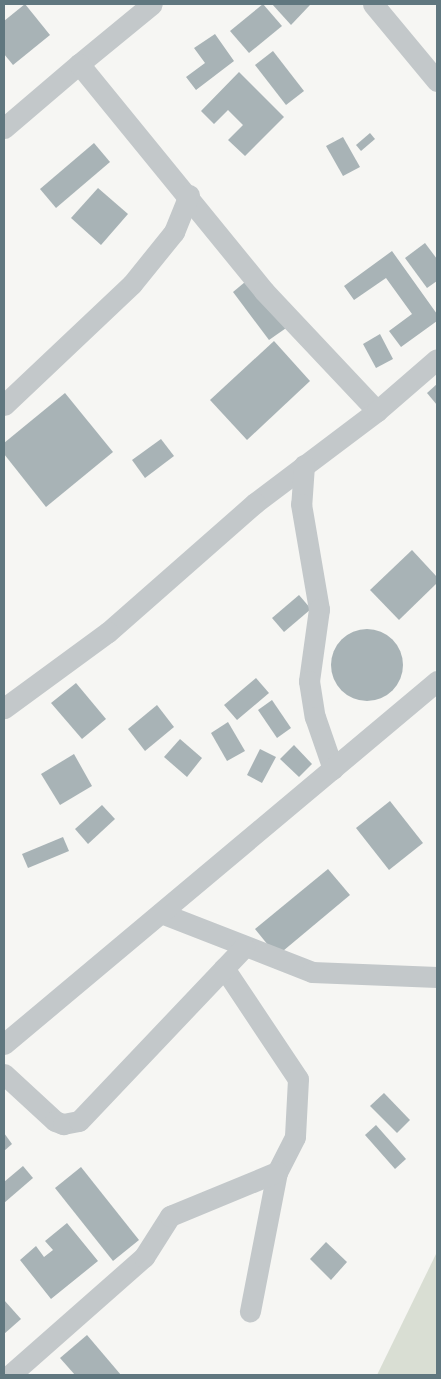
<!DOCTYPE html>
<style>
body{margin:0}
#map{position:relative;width:441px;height:1379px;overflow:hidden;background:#f6f6f3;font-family:Karla,sans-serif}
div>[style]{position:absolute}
.green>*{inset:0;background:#d9ded3}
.building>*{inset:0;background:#a8b3b6}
.round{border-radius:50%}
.minor>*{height:21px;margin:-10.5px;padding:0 10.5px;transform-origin:10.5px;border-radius:10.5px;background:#c3c8ca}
span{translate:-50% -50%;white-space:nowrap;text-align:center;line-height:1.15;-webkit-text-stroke:5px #fff;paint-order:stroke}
.frame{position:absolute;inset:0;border:5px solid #60777f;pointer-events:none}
</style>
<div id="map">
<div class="green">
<i style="clip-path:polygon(437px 1252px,437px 1375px,377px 1375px)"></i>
</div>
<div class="building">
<i style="clip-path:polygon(25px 4px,50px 35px,13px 65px,4px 54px,4px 21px)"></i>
<i style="clip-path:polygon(263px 4px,282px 26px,249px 53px,230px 31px)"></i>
<i style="clip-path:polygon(272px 4px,309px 4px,310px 5px,291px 25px)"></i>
<i style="clip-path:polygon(215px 34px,234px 61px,196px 90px,186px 77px,205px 63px,194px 48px)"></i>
<i style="clip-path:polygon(273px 51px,304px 91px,286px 105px,255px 65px)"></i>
<i style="clip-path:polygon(239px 72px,284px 117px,245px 156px,228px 140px,243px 125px,228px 110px,214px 124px,201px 111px)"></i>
<i style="clip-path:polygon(370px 133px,375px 139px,361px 151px,356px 145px)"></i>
<i style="clip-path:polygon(343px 137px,360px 167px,343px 176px,326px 146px)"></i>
<i style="clip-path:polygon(94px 143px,110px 162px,56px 208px,40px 189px)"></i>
<i style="clip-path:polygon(98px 188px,128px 214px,101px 245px,71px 218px)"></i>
<i style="clip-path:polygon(425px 243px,437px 259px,437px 281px,427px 288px,405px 258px)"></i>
<i style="clip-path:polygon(392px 251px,437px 314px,437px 321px,401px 347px,389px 331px,412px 314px,386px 278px,354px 300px,344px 286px)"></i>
<i style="clip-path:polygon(251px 277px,289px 326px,269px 340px,233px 292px)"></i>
<i style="clip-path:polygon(380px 334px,393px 359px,376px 368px,363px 344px)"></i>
<i style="clip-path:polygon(274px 341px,310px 381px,247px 440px,210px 400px)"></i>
<i style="clip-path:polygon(437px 384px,437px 405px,427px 393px)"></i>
<i style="clip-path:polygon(65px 393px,113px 452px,46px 507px,4px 454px,4px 443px)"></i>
<i style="clip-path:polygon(161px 439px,174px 456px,145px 478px,132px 460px)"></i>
<i style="clip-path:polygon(412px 550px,437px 577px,437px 583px,399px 620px,370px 590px)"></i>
<i style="clip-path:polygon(299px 595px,311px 609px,284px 632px,272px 618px)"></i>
<i class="round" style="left:331px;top:629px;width:72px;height:72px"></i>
<i style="clip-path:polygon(256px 678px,269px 693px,237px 720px,224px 705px)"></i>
<i style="clip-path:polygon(76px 683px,106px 719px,82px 739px,51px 703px)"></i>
<i style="clip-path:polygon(272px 700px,291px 728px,277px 738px,258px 710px)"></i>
<i style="clip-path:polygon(157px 705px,174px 727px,145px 751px,128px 729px)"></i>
<i style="clip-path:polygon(228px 722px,245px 751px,227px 761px,211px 733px)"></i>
<i style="clip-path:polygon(180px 739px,202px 758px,187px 777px,164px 757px)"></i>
<i style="clip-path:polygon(294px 745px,312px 764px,299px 777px,280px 759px)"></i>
<i style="clip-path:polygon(260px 749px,276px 757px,262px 783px,247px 775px)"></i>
<i style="clip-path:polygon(74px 754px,92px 786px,60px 805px,41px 774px)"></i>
<i style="clip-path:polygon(390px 801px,423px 843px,389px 870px,356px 828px)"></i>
<i style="clip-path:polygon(102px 805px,115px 819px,88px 844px,75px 829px)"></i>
<i style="clip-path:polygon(63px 837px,69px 851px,28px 868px,22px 854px)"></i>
<i style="clip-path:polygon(328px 869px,350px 895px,277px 956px,255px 929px)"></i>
<i style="clip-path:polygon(384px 1093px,410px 1120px,397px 1133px,370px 1106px)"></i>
<i style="clip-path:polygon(376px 1125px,406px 1159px,395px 1169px,365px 1135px)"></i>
<i style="clip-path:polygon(4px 1133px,12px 1144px,4px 1151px)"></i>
<i style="clip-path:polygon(23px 1166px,33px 1178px,4px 1203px,4px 1182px)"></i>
<i style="clip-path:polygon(81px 1167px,139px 1240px,113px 1261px,55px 1188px)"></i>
<i style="clip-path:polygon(67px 1223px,98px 1261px,51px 1299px,20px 1260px,36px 1246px,44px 1257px,53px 1250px,45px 1241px)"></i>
<i style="clip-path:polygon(326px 1242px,347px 1262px,331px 1280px,310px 1259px)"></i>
<i style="clip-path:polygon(4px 1300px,21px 1319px,4px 1334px)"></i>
<i style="clip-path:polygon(87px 1335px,121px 1375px,75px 1375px,60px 1358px)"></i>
</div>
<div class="minor">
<i style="left:373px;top:4px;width:100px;rotate:50.3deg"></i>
<i style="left:79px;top:64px;width:94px;rotate:-39.4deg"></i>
<i style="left:4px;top:128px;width:99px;rotate:-40.5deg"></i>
<i style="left:79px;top:64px;width:293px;rotate:50.8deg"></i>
<i style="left:264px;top:291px;width:165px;rotate:46.7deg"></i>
<i style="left:377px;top:411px;width:153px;rotate:143deg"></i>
<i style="left:255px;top:503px;width:196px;rotate:138.7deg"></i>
<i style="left:108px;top:632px;width:129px;rotate:143.8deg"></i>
<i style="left:4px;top:405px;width:176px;rotate:-43.4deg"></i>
<i style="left:132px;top:284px;width:67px;rotate:-51.1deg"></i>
<i style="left:174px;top:232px;width:40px;rotate:-68deg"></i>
<i style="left:377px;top:411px;width:79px;rotate:-40.9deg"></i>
<i style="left:304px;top:465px;width:39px;rotate:94deg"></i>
<i style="left:301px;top:504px;width:107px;rotate:80.3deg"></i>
<i style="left:319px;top:609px;width:73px;rotate:97.9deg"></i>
<i style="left:309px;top:681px;width:36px;rotate:81deg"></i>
<i style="left:315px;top:717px;width:55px;rotate:70.9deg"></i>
<i style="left:161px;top:913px;width:162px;rotate:21.3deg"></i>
<i style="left:312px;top:972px;width:125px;rotate:2.3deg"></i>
<i style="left:224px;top:968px;width:133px;rotate:56.3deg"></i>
<i style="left:298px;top:1079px;width:58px;rotate:93deg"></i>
<i style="left:295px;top:1137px;width:39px;rotate:117deg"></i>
<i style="left:277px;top:1172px;width:142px;rotate:101deg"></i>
<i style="left:4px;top:1044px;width:565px;rotate:-39.97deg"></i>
<i style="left:4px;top:1074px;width:69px;rotate:42.7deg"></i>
<i style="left:55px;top:1121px;width:9px;rotate:21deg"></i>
<i style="left:63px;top:1124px;width:16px;rotate:-11deg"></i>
<i style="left:79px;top:1121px;width:240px;rotate:-46.5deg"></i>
<i style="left:10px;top:1375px;width:179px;rotate:-41.4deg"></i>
<i style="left:144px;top:1257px;width:49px;rotate:-57.6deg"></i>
<i style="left:170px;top:1216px;width:116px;rotate:-22.4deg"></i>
</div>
<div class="frame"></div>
</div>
